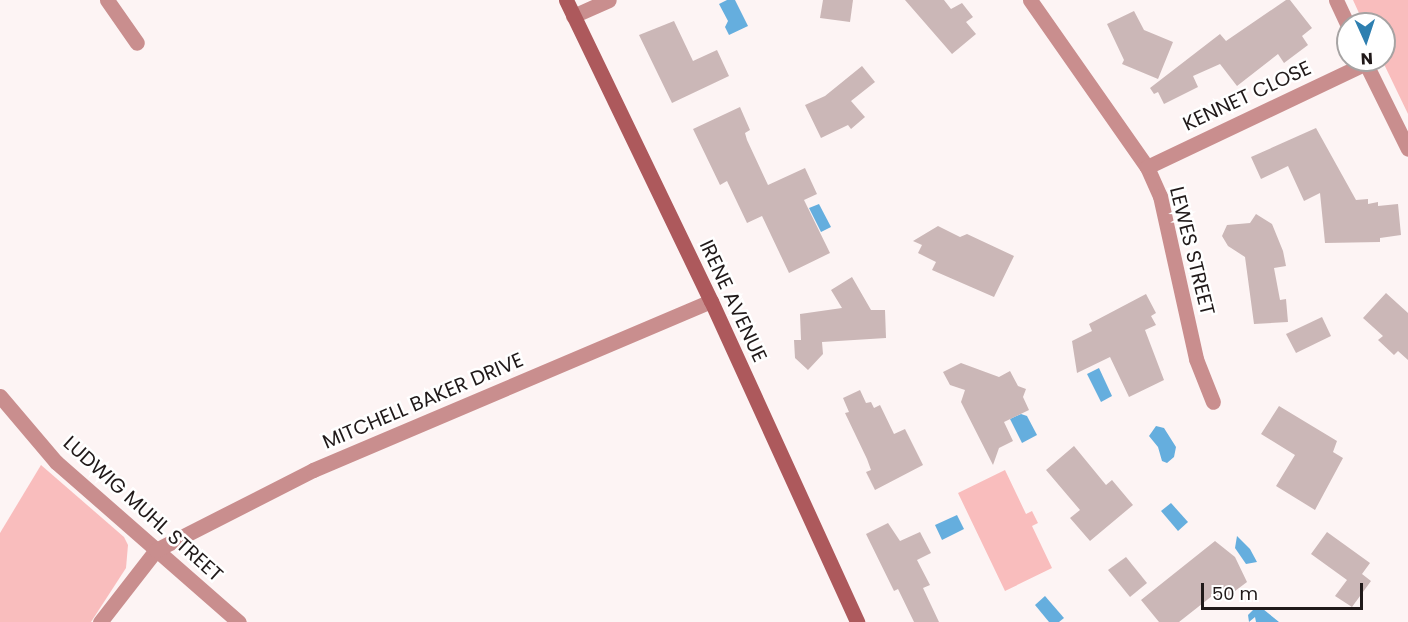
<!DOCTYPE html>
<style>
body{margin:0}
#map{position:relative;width:1408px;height:622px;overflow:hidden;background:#fdf4f4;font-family:Poppins,sans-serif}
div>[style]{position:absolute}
.green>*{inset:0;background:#f9bdbd}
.water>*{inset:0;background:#65aede}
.building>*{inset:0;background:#cbb7b7}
.street>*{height:15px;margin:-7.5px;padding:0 7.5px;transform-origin:7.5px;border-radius:7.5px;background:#c98e8e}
.secondary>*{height:15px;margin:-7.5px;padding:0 7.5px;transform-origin:7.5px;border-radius:7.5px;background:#ad595c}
span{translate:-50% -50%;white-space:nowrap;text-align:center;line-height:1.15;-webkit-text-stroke:5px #fff;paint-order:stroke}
.street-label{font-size:20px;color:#201919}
.north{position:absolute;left:1336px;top:12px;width:60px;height:60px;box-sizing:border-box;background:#fff;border:2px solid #a6a3a3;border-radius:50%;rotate:177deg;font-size:16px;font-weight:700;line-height:24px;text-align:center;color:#201919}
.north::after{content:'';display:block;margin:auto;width:21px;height:27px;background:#2e7fb0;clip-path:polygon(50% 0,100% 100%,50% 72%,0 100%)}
.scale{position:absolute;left:1201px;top:583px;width:162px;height:27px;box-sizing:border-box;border:3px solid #201919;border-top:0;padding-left:8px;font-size:18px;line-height:21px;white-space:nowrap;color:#201919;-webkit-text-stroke:4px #fff;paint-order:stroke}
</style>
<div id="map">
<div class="green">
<i style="clip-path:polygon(1353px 0,1408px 0,1408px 114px,1382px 60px,1384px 24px,1364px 24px)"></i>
<i style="clip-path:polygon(41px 465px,124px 537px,128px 545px,126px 568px,91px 622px,0 622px,0 533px)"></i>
<i style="clip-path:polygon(1005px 470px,1026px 514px,1032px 511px,1038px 523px,1032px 526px,1052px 568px,1005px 591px,958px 493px)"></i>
</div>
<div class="water">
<i style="clip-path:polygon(727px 0,735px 0,748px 26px,729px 35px,725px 27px,728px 21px,719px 4px)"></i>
<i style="clip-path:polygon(819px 204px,831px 227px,821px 232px,809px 208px)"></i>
<i style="clip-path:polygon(1099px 368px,1112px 396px,1101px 402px,1087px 374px)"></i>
<i style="clip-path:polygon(1021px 414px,1027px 416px,1037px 435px,1022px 443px,1010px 419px)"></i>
<i style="clip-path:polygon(1156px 426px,1164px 428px,1176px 447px,1174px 457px,1167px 463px,1162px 461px,1158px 447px,1149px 436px)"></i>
<i style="clip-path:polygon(1171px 503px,1188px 522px,1178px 531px,1161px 511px)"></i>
<i style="clip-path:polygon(957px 515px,964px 529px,942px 540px,935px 525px)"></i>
<i style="clip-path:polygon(1237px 536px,1250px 549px,1257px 562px,1246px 564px,1235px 548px)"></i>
<i style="clip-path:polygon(1045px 596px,1064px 618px,1059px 622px,1049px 622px,1035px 605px)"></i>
<i style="clip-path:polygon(1256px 607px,1263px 609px,1279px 622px,1256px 622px,1255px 617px,1249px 622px,1248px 615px)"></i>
</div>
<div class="building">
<i style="clip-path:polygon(823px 0,853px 0,850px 22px,820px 18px)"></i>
<i style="clip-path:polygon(905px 0,944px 0,951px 9px,962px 3px,973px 17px,966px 22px,976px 34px,952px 54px)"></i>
<i style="clip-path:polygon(1286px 0,1290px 0,1312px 28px,1302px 36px,1308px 45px,1284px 63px,1278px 54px,1237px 86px,1220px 64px,1193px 76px,1198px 87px,1164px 104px,1158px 92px,1154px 94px,1150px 88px,1220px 34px,1226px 41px)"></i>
<i style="clip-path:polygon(1134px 11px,1144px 30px,1173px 42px,1158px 79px,1122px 64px,1124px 60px,1107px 24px)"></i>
<i style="clip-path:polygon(674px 21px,693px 61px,717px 50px,729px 76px,672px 103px,639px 35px)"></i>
<i style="clip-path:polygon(862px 66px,875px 82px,851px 101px,865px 117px,851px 129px,848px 125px,821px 138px,805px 105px,825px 96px)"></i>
<i style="clip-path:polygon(740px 107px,750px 130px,745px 133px,747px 140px,768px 185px,805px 168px,817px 194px,804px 200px,830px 253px,789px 273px,762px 216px,747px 223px,727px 181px,720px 185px,693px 129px)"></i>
<i style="clip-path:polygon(1316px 128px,1356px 200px,1368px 199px,1368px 204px,1378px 202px,1378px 206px,1398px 204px,1401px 235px,1380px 238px,1380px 242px,1325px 243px,1320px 193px,1304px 201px,1288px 166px,1261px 179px,1251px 157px)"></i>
<i style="clip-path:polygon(1256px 214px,1272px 224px,1283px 251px,1286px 266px,1274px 268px,1280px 300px,1286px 299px,1288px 322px,1254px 324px,1245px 257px,1228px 246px,1222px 236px,1227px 225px,1250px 223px)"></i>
<i style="clip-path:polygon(938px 226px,960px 237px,967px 234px,1014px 256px,994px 297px,932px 270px,936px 262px,918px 253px,922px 245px,913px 241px)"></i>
<i style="clip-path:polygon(852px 277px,871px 310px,885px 310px,886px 338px,822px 342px,823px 354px,808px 370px,795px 358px,794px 340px,801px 340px,800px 314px,842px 308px,831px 290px)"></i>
<i style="clip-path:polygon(1386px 293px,1408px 313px,1408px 360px,1398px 351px,1394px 355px,1378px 340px,1383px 336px,1363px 318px)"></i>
<i style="clip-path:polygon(1146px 294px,1156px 313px,1151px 316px,1156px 325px,1145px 330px,1164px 380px,1129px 397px,1110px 357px,1077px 373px,1072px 341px,1092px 331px,1089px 324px)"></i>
<i style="clip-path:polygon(1322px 317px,1331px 336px,1296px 353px,1286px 334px)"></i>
<i style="clip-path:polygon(961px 363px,999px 377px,1010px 371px,1018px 386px,1026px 389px,1023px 397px,1029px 410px,1004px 422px,1013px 441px,999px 448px,993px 465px,961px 402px,965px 390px,950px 385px,943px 372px)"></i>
<i style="clip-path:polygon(860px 390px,866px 403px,871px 402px,874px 408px,880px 405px,894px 434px,905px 429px,923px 465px,875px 490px,866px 472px,871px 470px,867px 459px,845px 413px,849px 412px,843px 398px)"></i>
<i style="clip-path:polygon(1279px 406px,1337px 441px,1333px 452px,1343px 458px,1315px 510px,1276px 486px,1295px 455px,1261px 434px)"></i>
<i style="clip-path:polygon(1074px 446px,1106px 485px,1112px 480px,1133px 505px,1090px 541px,1070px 518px,1080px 510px,1046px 470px)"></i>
<i style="clip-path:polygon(888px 523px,900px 541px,920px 532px,931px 553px,917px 560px,930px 585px,923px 588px,939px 622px,914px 622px,898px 589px,894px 591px,866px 534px)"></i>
<i style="clip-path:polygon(1327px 532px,1370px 563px,1362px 574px,1371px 581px,1352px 607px,1335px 596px,1347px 580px,1311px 554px)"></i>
<i style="clip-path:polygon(1215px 541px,1235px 557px,1247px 582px,1227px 597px,1212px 596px,1179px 622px,1159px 622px,1141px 600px)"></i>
<i style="clip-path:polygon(1126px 557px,1147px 583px,1130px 597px,1108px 570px)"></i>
</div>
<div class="street">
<i style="left:107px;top:0;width:52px;rotate:55.1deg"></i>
<i style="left:1030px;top:0;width:204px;rotate:55deg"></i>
<i style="left:1147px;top:167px;width:32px;rotate:66deg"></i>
<i style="left:1160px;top:196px;width:167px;rotate:77.5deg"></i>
<i style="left:1196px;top:359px;width:46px;rotate:68.4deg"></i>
<i style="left:1336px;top:0;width:29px;rotate:65deg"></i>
<i style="left:573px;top:16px;width:39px;rotate:-24deg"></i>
<i style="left:1364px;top:60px;width:99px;rotate:63.7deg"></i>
<i style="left:1147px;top:167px;width:242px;rotate:-25.4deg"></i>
<i style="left:0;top:396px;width:87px;rotate:49.7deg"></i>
<i style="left:56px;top:462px;width:243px;rotate:41.2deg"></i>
<i style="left:100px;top:622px;width:91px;rotate:-52.1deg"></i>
<i style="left:156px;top:550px;width:176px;rotate:-27deg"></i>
<i style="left:313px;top:470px;width:432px;rotate:-23deg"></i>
</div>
<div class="secondary">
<i style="left:566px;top:0;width:334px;rotate:64.3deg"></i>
<i style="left:711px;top:301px;width:353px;rotate:65.5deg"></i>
</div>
<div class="street-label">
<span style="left:1247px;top:96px;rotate:-25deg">KENNET CLOSE</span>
<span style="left:1192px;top:251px;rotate:76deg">LEWES STREET</span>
<span style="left:733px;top:301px;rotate:65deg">IRENE AVENUE</span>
<span style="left:423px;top:401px;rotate:-23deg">MITCHELL BAKER DRIVE</span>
<span style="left:143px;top:509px;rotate:42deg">LUDWIG MUHL STREET</span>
</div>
<div class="north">N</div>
<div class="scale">50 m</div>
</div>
